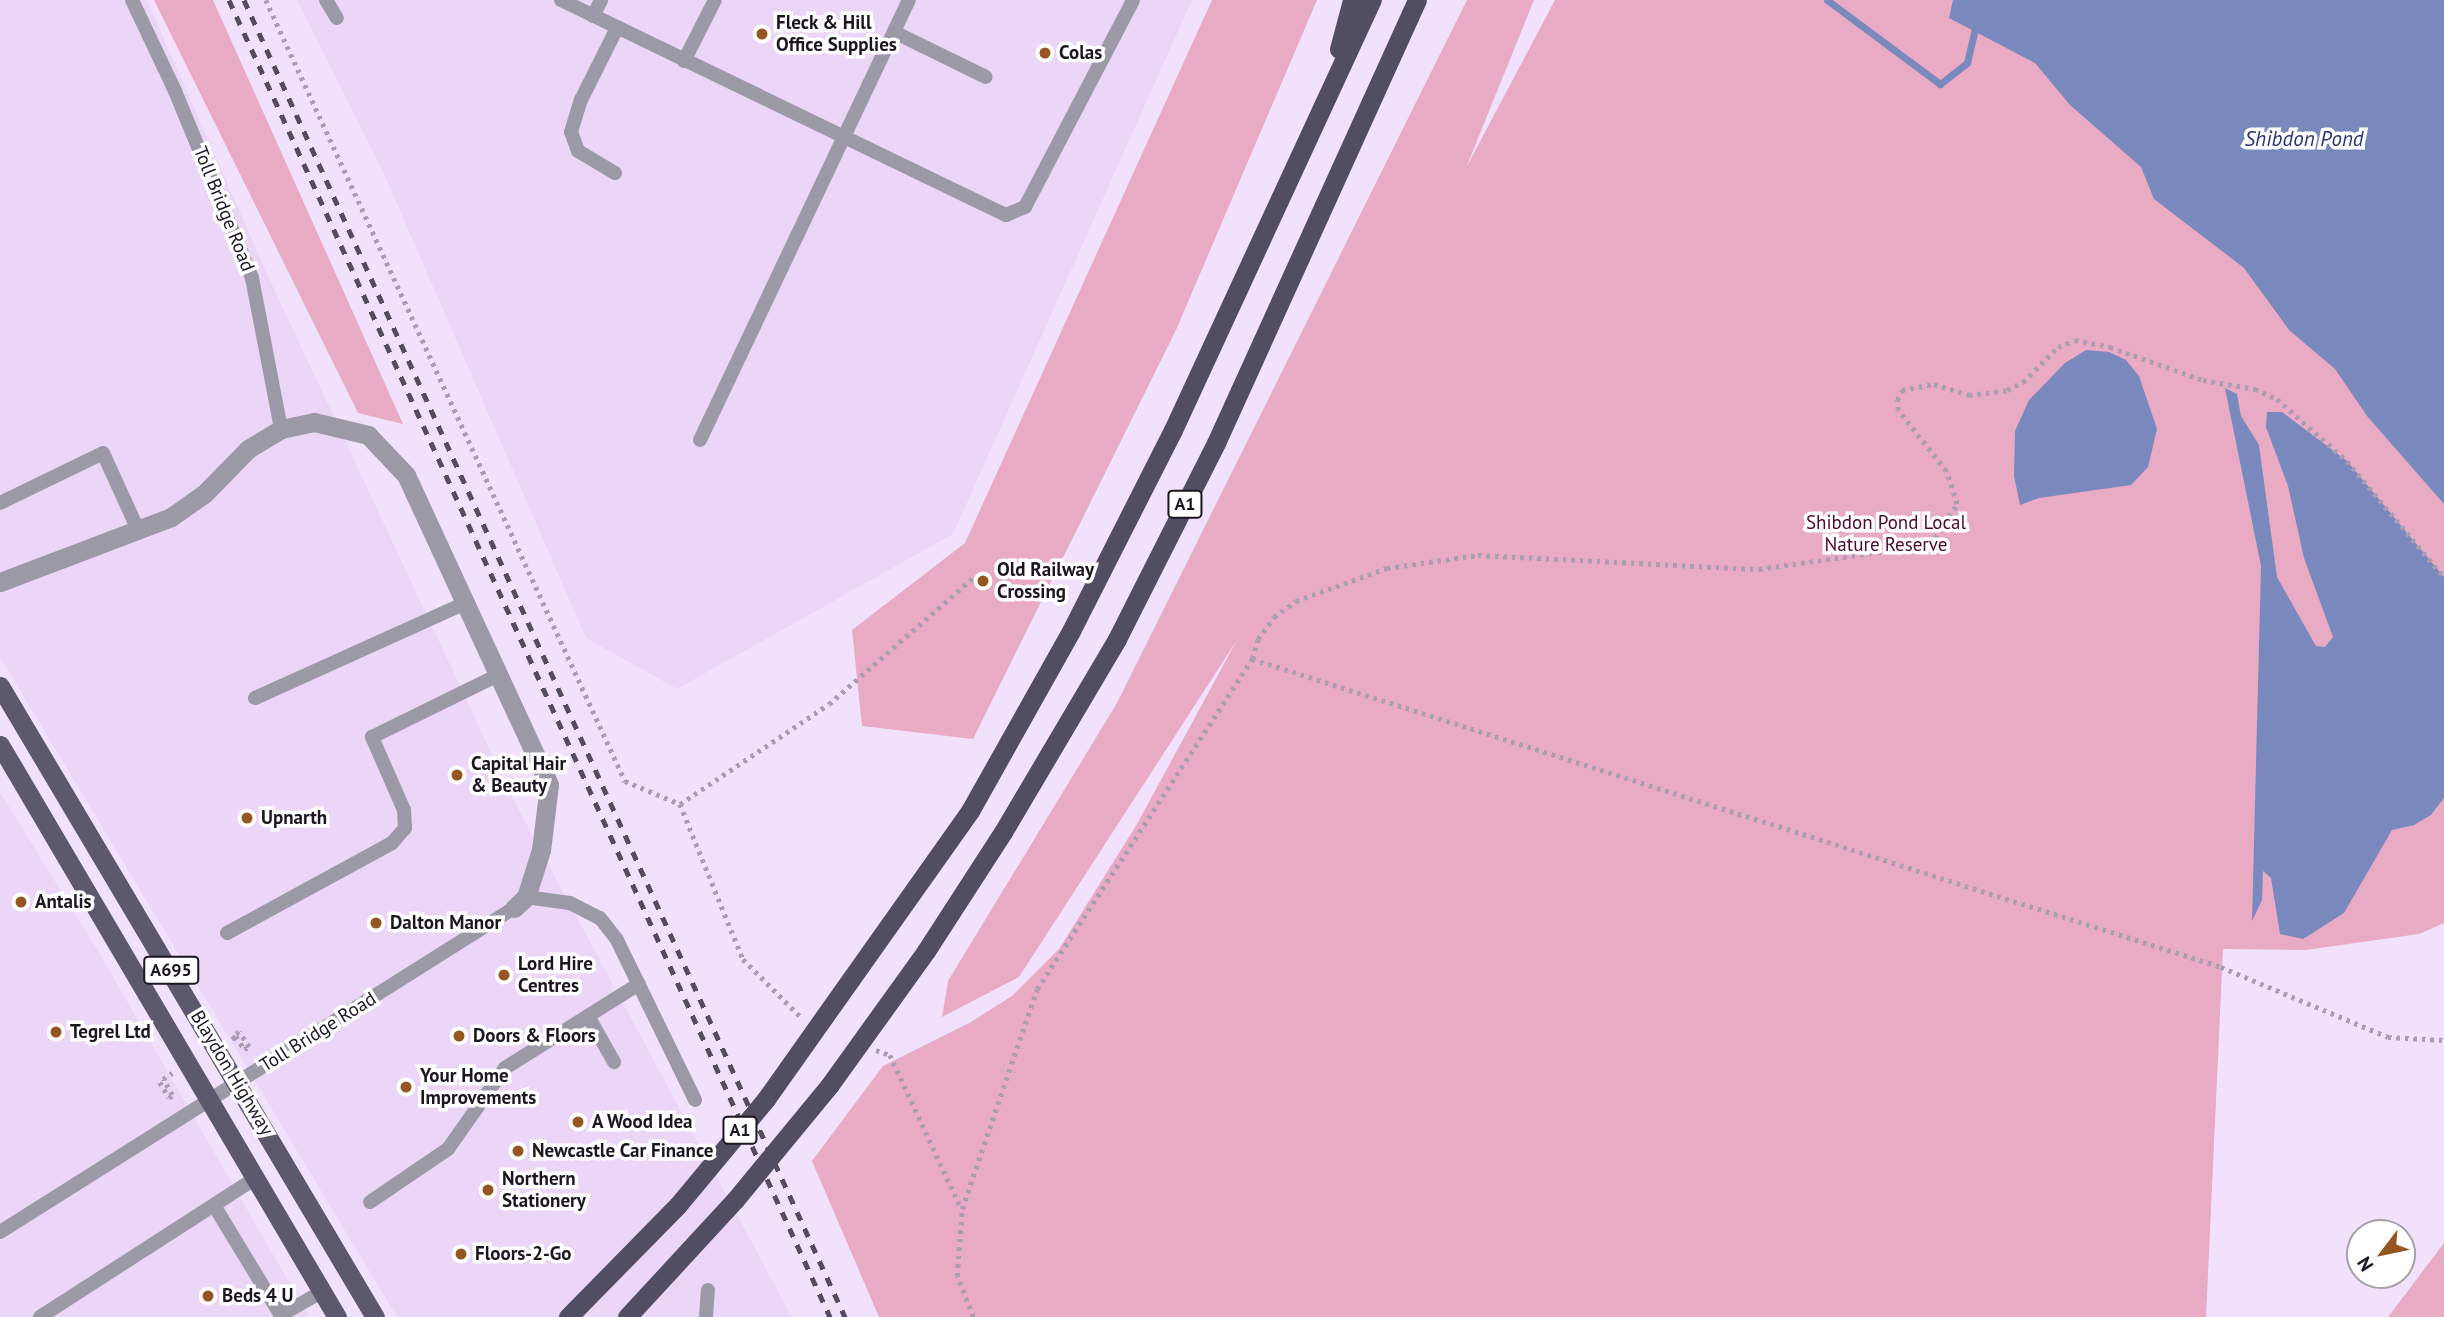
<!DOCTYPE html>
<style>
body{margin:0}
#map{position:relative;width:2444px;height:1317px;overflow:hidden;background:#f2e1fc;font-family:"PT Sans",sans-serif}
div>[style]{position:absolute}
.built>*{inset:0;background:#ebd6f8}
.green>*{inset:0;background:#e8abc3}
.water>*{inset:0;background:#7a89bd}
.stream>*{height:7px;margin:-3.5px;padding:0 3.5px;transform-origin:3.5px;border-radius:3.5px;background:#7a89bd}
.path>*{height:4.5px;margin-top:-2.25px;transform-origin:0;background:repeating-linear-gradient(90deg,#aa9db2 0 3.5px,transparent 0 8.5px)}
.service>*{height:14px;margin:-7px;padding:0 7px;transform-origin:7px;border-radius:7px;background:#9b99a6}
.minor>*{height:19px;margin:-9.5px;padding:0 9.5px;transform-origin:9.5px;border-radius:9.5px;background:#9b99a6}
.primary>*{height:19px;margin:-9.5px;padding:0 9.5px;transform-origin:9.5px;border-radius:9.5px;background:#5c596e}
.trunk>*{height:19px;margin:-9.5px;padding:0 9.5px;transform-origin:9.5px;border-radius:9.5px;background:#514e64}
.rail>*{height:5px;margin-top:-2.5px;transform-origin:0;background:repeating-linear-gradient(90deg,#554c5b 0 9px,transparent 0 18px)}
.dots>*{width:19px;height:19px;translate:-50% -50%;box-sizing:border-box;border:4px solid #fff;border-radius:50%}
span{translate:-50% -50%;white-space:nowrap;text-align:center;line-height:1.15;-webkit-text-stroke:7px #fff;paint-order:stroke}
.shield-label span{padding:2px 5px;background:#fff;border:2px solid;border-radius:5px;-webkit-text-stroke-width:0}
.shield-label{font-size:18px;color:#1c1620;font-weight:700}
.poi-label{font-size:19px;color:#1c1620;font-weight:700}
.left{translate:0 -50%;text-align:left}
.street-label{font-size:19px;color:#1c1620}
.park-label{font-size:19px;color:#4f062e}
.water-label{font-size:21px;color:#2a3776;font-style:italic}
.north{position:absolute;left:2346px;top:1219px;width:70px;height:70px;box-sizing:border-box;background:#fff;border:2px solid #a4a2a6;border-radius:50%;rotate:238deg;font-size:19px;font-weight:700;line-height:28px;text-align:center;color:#1c1620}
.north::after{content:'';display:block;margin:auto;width:24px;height:32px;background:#965621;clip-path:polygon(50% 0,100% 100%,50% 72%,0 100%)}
</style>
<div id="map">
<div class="built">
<i style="clip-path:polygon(0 0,147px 0,268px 276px,512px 797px,792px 1317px,397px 1317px,0 657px)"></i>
<i style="clip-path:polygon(297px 0,1192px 0,953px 534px,677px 689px,586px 638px,384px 174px)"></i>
<i style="clip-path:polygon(0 792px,101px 956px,309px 1317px,0 1317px)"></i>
</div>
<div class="green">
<i style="clip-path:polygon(154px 0,213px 0,403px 424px,358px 413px)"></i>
<i style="clip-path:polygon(1212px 0,1317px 0,1176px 330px,973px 739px,862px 726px,852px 630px,965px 543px)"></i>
<i style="clip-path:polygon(1467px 0,1534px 0,1466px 168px,1555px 0,2444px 0,2444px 923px,2419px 934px,2306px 950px,2223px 949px,2206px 1317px,879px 1317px,812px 1161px,883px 1066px,971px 1022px,1012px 996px,1059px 949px,1137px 824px,1237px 640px,1019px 977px,942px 1017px,948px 981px,1117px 703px)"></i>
<i style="clip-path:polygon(2444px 1243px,2444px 1317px,2388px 1317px,2404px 1296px)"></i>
</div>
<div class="water">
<i style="clip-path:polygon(1953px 0,2444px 0,2444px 504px,2367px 416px,2335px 369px,2289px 330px,2244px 268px,2154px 199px,2141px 167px,2070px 105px,2035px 63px,1949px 18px)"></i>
<i style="clip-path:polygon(2086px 350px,2109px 352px,2126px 360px,2139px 376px,2157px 429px,2148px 467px,2131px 485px,2039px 498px,2020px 505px,2014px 476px,2015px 431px,2029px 400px,2065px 363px)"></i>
<i style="clip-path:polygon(2225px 388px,2237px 394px,2241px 416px,2259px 445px,2277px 577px,2316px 646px,2325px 647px,2333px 637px,2304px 558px,2288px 486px,2266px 427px,2267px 412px,2282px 412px,2347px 461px,2444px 577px,2444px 798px,2431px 815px,2414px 825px,2392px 830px,2344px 913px,2303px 939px,2280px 934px,2271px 878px,2263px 871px,2262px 900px,2252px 921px,2261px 566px)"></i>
</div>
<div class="stream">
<i style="left:1827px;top:0;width:141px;rotate:36.6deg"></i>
<i style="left:1940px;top:84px;width:34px;rotate:-38deg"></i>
<i style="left:1967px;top:63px;width:35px;rotate:-77deg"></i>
</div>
<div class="path">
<i style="left:266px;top:0;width:860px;rotate:65.31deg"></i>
<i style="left:625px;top:781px;width:60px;rotate:22.7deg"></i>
<i style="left:680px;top:804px;width:167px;rotate:67.9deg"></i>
<i style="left:743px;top:959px;width:82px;rotate:45deg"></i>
<i style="left:1252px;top:659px;width:1017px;rotate:17.63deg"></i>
<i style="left:2221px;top:967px;width:181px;rotate:22.7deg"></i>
<i style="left:2388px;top:1037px;width:56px;rotate:3.1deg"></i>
<i style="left:680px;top:804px;width:179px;rotate:-33.9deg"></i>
<i style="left:829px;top:704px;width:191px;rotate:-41.2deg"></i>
<i style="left:232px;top:1039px;width:5px;rotate:-37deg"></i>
<i style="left:236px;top:1036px;width:15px;rotate:58deg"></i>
<i style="left:244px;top:1049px;width:5px;rotate:-22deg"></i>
<i style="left:249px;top:1047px;width:18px;rotate:-124deg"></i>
<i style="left:239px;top:1032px;width:7px;rotate:146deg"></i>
<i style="left:233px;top:1036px;width:5px;rotate:53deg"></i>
<i style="left:876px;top:1050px;width:15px;rotate:20deg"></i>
<i style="left:890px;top:1055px;width:169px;rotate:65.1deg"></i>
<i style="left:160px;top:1082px;width:18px;rotate:61deg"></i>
<i style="left:169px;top:1098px;width:4px;rotate:-45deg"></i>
<i style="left:172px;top:1095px;width:18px;rotate:-119deg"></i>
<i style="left:163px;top:1079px;width:11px;rotate:-34deg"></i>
<i style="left:973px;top:1317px;width:44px;rotate:-111.3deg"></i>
<i style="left:957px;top:1276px;width:67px;rotate:-85.7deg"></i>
<i style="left:962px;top:1209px;width:232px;rotate:-71.2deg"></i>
<i style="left:1037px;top:989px;width:394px;rotate:-56.9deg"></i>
<i style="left:1252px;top:659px;width:21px;rotate:-73deg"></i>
<i style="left:1258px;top:639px;width:27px;rotate:-54deg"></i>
<i style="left:1274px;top:617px;width:27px;rotate:-36deg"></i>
<i style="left:1296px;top:601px;width:97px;rotate:-19.9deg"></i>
<i style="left:1387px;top:568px;width:92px;rotate:-8.1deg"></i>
<i style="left:1478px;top:555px;width:281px;rotate:2.9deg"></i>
<i style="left:1759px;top:569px;width:157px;rotate:-8.1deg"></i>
<i style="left:1914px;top:547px;width:23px;rotate:-23deg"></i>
<i style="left:1935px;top:538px;width:40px;rotate:-57.1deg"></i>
<i style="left:1957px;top:504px;width:35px;rotate:-108deg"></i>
<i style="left:1946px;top:471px;width:78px;rotate:-128.2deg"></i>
<i style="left:1898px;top:410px;width:10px;rotate:-96deg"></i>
<i style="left:1897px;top:400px;width:11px;rotate:-63deg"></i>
<i style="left:1902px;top:390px;width:33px;rotate:-11deg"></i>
<i style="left:1934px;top:384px;width:37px;rotate:17deg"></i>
<i style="left:1969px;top:395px;width:38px;rotate:-7deg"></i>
<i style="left:2007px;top:390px;width:18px;rotate:-27deg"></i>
<i style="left:2023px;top:382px;width:49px;rotate:-45deg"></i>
<i style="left:2058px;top:347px;width:18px;rotate:-22deg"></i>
<i style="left:2075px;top:340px;width:36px;rotate:11deg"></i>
<i style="left:2110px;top:347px;width:99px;rotate:19.5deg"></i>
<i style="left:2203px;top:380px;width:53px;rotate:9.8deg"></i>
<i style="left:2255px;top:389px;width:24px;rotate:24deg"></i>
<i style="left:2277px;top:399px;width:94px;rotate:41.5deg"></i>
<i style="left:2347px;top:461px;width:151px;rotate:50.1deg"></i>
</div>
<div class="service">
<i style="left:132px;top:0;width:101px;rotate:64.7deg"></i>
<i style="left:175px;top:91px;width:202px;rotate:67.6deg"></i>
<i style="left:252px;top:278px;width:154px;rotate:79.1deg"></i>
<i style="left:326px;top:0;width:21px;rotate:59deg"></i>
<i style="left:561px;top:0;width:494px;rotate:25.8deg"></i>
<i style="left:1006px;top:215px;width:21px;rotate:-23deg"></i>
<i style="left:1025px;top:207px;width:233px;rotate:-62.4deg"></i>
<i style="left:593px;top:16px;width:18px;rotate:-63deg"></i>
<i style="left:894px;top:32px;width:102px;rotate:26.1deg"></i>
<i style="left:684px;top:61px;width:68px;rotate:-63.1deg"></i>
<i style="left:615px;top:173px;width:43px;rotate:-149.3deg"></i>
<i style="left:578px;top:151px;width:20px;rotate:-110deg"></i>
<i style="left:571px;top:132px;width:34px;rotate:-73deg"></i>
<i style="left:581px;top:100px;width:80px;rotate:-63.4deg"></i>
<i style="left:700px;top:440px;width:487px;rotate:-64.6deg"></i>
<i style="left:0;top:503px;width:114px;rotate:-25.9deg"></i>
<i style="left:103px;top:453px;width:87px;rotate:65.5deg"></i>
<i style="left:255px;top:698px;width:230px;rotate:-24.3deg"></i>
<i style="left:526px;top:897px;width:44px;rotate:7.8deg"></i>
<i style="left:570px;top:903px;width:34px;rotate:27deg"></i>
<i style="left:600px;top:918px;width:28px;rotate:52deg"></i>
<i style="left:617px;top:940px;width:178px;rotate:64deg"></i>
<i style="left:227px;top:933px;width:188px;rotate:-28.6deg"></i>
<i style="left:392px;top:843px;width:20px;rotate:-49deg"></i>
<i style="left:405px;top:828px;width:18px;rotate:-93deg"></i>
<i style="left:404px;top:810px;width:80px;rotate:-113.7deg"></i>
<i style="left:372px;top:737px;width:140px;rotate:-26.2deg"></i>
<i style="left:588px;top:1016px;width:53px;rotate:60.5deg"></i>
<i style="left:370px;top:1202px;width:94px;rotate:-34.2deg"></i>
<i style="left:448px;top:1149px;width:99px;rotate:-54.9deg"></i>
<i style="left:505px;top:1068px;width:158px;rotate:-32.1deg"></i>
<i style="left:215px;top:1207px;width:129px;rotate:58.7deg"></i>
<i style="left:0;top:1232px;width:608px;rotate:-32.23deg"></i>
<i style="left:281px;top:1315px;width:48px;rotate:-29.7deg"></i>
<i style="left:40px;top:1317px;width:258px;rotate:-32.8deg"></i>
<i style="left:706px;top:1317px;width:27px;rotate:-86deg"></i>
</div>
<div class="minor">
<i style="left:0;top:582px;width:183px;rotate:-20.8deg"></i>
<i style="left:171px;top:517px;width:39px;rotate:-35deg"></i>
<i style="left:203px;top:495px;width:64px;rotate:-45.6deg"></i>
<i style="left:248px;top:449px;width:39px;rotate:-31deg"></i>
<i style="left:281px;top:429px;width:34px;rotate:-12deg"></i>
<i style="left:314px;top:422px;width:56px;rotate:13.5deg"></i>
<i style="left:368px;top:435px;width:55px;rotate:46.5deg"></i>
<i style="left:406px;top:475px;width:341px;rotate:65.2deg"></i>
<i style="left:549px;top:785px;width:65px;rotate:97deg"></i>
<i style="left:541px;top:850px;width:49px;rotate:107.7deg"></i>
<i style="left:526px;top:897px;width:16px;rotate:137deg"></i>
</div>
<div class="primary">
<i style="left:0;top:686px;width:734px;rotate:59.28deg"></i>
<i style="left:0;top:745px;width:664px;rotate:59.5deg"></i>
</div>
<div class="trunk">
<i style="left:1339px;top:49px;width:51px;rotate:-75.1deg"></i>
<i style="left:568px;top:1317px;width:157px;rotate:-45.5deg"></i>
<i style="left:678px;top:1205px;width:138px;rotate:-50.3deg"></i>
<i style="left:766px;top:1099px;width:353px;rotate:-54.7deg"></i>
<i style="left:970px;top:811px;width:206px;rotate:-60.7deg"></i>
<i style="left:1071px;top:631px;width:225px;rotate:-63.1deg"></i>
<i style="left:1173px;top:430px;width:474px;rotate:-65.2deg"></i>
<i style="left:627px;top:1317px;width:159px;rotate:-47.3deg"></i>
<i style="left:735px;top:1200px;width:148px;rotate:-50.5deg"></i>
<i style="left:829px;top:1086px;width:166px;rotate:-54.3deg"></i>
<i style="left:926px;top:951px;width:142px;rotate:-57.1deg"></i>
<i style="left:1003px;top:832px;width:224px;rotate:-59.4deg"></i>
<i style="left:1117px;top:639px;width:220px;rotate:-63.2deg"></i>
<i style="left:1216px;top:443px;width:486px;rotate:-65.6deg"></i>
</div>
<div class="rail">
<i style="left:229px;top:0;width:1448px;rotate:65.47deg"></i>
<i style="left:244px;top:0;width:1448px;rotate:65.47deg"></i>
</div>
<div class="dots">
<i style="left:762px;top:34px;background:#965621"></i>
<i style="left:1045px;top:53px;background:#965621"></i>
<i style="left:983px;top:581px;background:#965621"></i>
<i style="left:457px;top:775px;background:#965621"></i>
<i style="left:247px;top:818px;background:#965621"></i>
<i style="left:21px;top:902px;background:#965621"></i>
<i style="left:376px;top:923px;background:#965621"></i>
<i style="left:504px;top:975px;background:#965621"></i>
<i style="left:56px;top:1032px;background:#965621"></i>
<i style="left:459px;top:1036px;background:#965621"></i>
<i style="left:406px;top:1087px;background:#965621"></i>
<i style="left:578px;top:1122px;background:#965621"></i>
<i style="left:518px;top:1151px;background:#965621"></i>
<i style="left:488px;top:1190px;background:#965621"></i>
<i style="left:461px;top:1254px;background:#965621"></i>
<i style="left:208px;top:1296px;background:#965621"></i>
</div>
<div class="shield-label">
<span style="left:1185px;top:504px">A1</span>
<span style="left:171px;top:970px">A695</span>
<span style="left:740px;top:1130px">A1</span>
</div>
<div class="poi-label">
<span class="left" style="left:776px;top:34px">Fleck &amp; Hill<br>Office Supplies</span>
<span class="left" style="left:1059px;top:53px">Colas</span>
<span class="left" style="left:997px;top:581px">Old Railway<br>Crossing</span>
<span class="left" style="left:471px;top:775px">Capital Hair<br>&amp; Beauty</span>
<span class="left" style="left:261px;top:818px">Upnarth</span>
<span class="left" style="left:35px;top:902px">Antalis</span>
<span class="left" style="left:390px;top:923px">Dalton Manor</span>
<span class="left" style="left:518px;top:975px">Lord Hire<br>Centres</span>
<span class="left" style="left:70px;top:1032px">Tegrel Ltd</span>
<span class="left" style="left:473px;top:1036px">Doors &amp; Floors</span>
<span class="left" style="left:420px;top:1087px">Your Home<br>Improvements</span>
<span class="left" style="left:592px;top:1122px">A Wood Idea</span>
<span class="left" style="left:532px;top:1151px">Newcastle Car Finance</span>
<span class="left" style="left:502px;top:1190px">Northern<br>Stationery</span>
<span class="left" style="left:475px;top:1254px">Floors-2-Go</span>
<span class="left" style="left:222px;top:1296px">Beds 4 U</span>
</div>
<div class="street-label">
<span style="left:224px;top:209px;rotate:68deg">Toll Bridge Road</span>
<span style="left:318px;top:1032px;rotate:-32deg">Toll Bridge Road</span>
<span style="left:232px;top:1073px;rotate:59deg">Blaydon Highway</span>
</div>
<div class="park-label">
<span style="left:1886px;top:534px">Shibdon Pond Local<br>Nature Reserve</span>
</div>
<div class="water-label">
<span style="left:2304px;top:139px">Shibdon Pond</span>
</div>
<div class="north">N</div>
</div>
